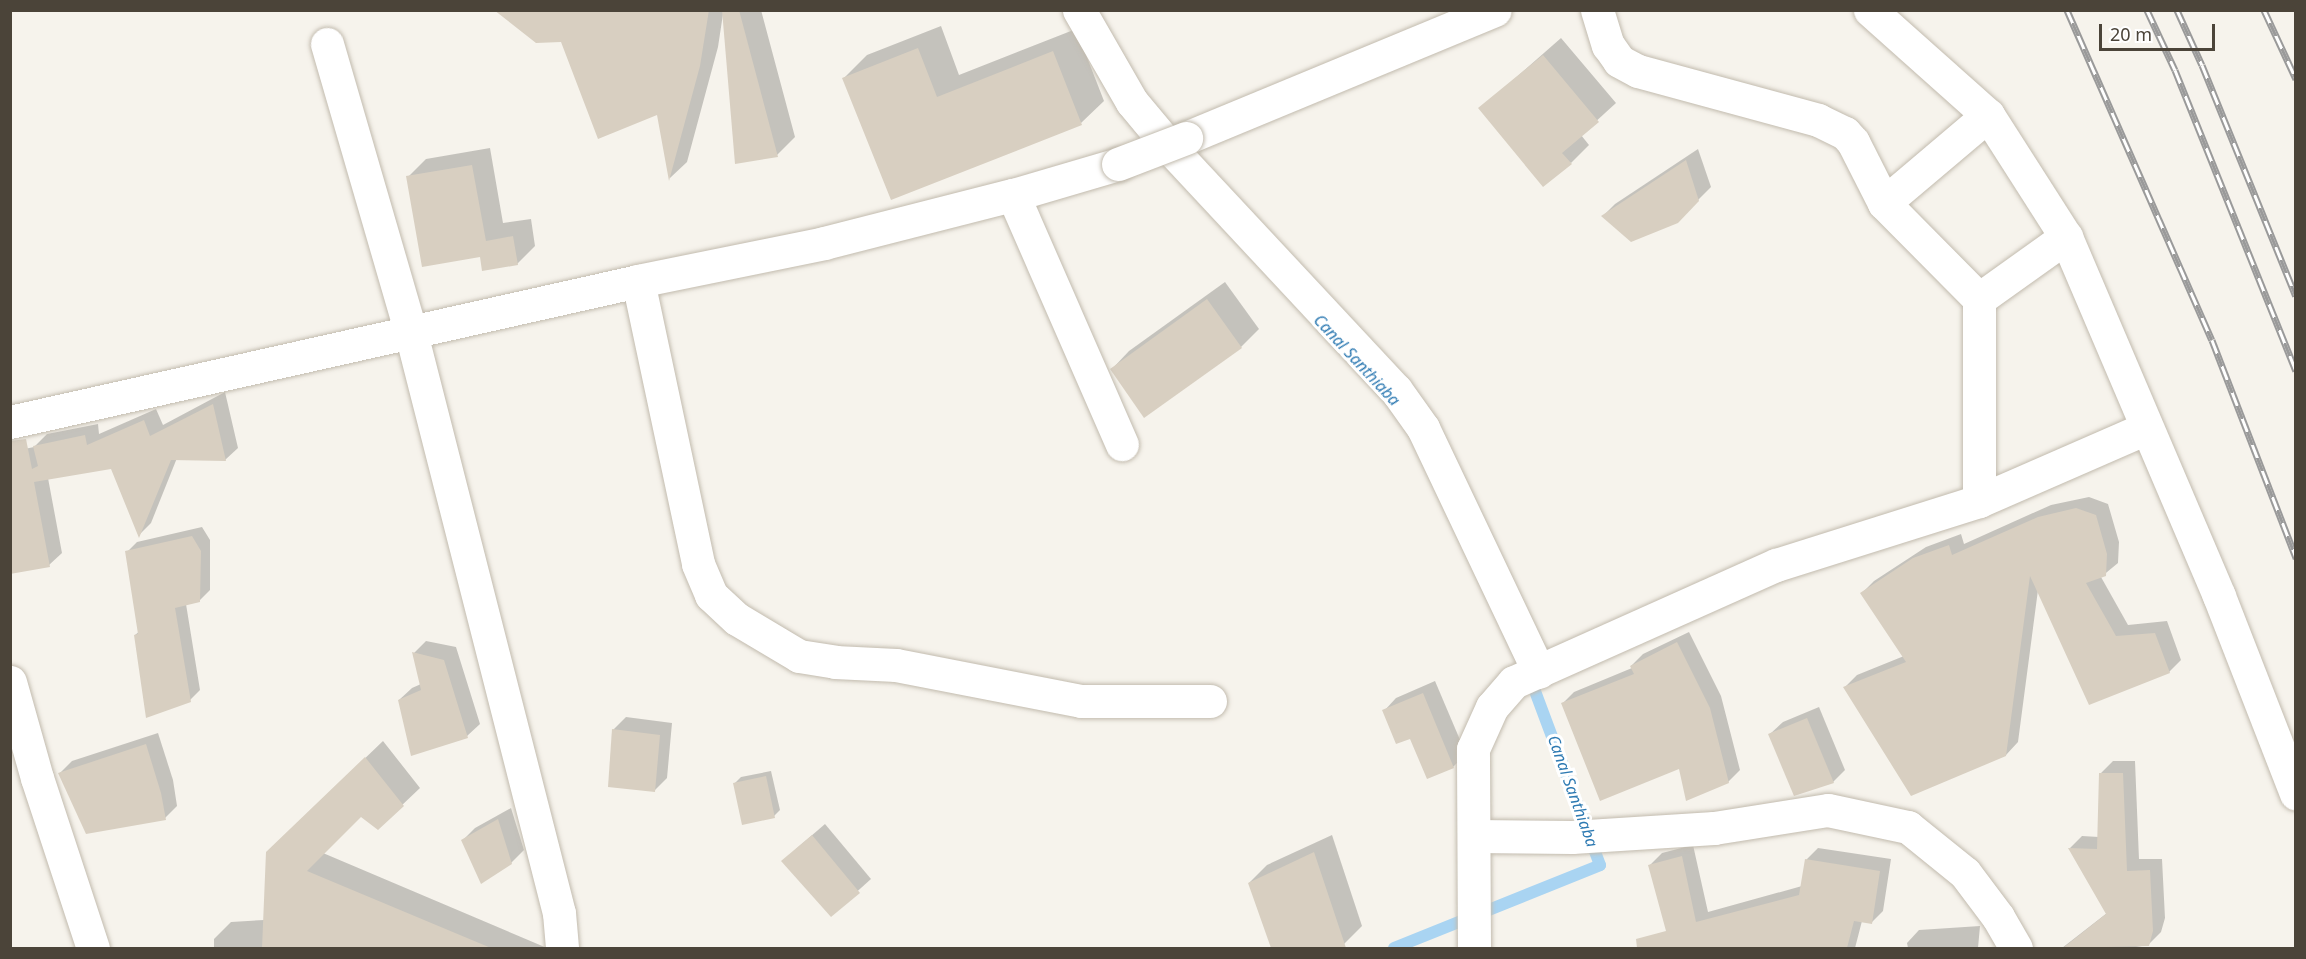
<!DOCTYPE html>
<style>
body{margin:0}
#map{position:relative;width:2306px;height:959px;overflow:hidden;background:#f6f3ec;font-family:"Noto Sans",sans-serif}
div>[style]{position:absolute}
.shadow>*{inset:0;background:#0003}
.stream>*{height:12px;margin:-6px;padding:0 6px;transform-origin:6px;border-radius:6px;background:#a9d4f2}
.building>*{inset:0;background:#d8cfc1}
.roads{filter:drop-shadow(0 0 2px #c2bbae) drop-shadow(0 0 2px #c2bbae)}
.minor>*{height:33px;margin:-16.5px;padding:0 16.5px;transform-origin:16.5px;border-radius:16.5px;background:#fff}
.rail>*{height:7px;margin-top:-3.5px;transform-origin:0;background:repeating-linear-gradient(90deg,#fff 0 14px,#9a9a9a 0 28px);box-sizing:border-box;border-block:2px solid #9a9a9a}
.bridges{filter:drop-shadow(0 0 2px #c2bbae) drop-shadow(0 0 2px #c2bbae)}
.minor-bridge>*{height:33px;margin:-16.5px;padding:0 16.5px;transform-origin:16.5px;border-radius:16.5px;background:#fff}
span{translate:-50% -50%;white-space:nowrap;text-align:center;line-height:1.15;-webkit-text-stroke:6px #fff;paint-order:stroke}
.water-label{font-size:16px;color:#2e7ab2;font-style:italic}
.frame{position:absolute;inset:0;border:12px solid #4b4439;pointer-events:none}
.scale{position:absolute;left:2099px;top:24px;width:116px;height:27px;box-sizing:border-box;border:3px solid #4b4439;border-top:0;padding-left:8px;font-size:18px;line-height:21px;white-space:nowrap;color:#4b4439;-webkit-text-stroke:4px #fff;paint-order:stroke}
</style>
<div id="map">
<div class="shadow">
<i style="clip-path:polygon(497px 10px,761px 10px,795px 137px,777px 155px,723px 14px,718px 47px,687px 162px,670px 178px,658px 113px,562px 41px)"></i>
<i style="clip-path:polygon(941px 26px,959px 75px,1076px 29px,1104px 101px,1081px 123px,891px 198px,844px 78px,867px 55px)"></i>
<i style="clip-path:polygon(1561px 38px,1616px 103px,1581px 135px,1589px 145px,1571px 163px,1480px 109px)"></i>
<i style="clip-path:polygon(490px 148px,503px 223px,531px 219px,535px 246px,517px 264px,481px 256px,408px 177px,426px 159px)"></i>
<i style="clip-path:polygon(1698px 149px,1711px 187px,1677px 221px,1603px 216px,1615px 204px)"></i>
<i style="clip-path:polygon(1225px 282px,1259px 329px,1241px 347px,1112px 369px,1129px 351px)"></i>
<i style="clip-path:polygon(225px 392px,238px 448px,225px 460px,177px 458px,151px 523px,139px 535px,112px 468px,48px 478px,62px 553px,49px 565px,10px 452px,34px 447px,47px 434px,98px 424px,99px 434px,156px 409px,163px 425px)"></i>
<i style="clip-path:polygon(2089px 497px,2108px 504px,2119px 542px,2118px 563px,2101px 577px,2128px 625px,2167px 621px,2181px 660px,2169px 672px,2038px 590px,2018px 742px,2006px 755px,1845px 687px,1857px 675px,1904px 656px,1862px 593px,1874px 581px,1926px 547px,1961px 534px,1964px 544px,2051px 505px)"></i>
<i style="clip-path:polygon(202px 527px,210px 540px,210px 590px,199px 601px,186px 604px,200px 690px,190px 700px,135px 635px,140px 631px,127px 552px,137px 542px)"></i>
<i style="clip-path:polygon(1689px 632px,1721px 696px,1740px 770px,1728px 782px,1680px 767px,1562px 704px,1574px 692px,1632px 668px,1631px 666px,1643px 654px)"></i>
<i style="clip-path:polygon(426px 641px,456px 647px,480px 724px,467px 736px,399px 700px,412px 688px,421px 684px,414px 653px)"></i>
<i style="clip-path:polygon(1435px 681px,1466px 754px,1453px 767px,1411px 737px,1384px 711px,1396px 698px)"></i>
<i style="clip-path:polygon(1819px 707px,1845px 770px,1833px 782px,1770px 734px,1783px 722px)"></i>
<i style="clip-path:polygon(626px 717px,672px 723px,667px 778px,655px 790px,613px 730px)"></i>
<i style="clip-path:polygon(158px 733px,173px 780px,177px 806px,165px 818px,60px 773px,72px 761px)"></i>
<i style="clip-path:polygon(383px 741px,420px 788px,378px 828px,361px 816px,323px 853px,547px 948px,214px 948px,214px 939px,231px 922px,264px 920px,285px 835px)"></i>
<i style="clip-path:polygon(2113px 761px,2135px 761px,2139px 859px,2162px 859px,2165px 918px,2161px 932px,2148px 945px,2130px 948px,2062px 948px,2107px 913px,2070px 848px,2082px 836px,2099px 837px,2101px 773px)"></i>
<i style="clip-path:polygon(771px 771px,780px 810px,774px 816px,735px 783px,741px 777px)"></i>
<i style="clip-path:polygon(511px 808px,524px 850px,511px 863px,463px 840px,475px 828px)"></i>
<i style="clip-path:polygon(825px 824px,871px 879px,831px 915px,796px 849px)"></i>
<i style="clip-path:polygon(1332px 835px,1362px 926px,1344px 944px,1334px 948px,1272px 948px,1249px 883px,1267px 865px)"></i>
<i style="clip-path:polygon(1693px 845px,1708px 912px,1802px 886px,1806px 860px,1818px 848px,1891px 859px,1883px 911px,1872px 922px,1862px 921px,1855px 948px,1672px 948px,1650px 865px,1662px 853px)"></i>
<i style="clip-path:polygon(1980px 926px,1978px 948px,1908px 948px,1907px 943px,1919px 930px)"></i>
</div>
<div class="stream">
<i style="left:1394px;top:948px;width:222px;rotate:-21.9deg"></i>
<i style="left:1600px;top:865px;width:203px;rotate:-110.5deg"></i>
</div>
<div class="building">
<i style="clip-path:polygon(494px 10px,709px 10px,700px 66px,669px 181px,657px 115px,598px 139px,561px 42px,536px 43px)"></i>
<i style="clip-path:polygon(722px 10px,739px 10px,778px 157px,735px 164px)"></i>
<i style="clip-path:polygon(918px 48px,937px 97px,1053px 51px,1082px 125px,891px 200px,842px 78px)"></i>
<i style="clip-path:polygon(1543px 55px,1599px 122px,1562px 153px,1572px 164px,1543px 187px,1478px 108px)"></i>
<i style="clip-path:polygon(1686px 160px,1699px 201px,1678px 223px,1631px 242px,1601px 216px)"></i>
<i style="clip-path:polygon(472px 165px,486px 241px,513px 236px,518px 265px,482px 271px,480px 257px,422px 267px,406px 176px)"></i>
<i style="clip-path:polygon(1207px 299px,1242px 348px,1144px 418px,1110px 369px)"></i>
<i style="clip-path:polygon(213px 404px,226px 461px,171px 460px,139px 538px,111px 469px,34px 482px,50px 567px,10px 574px,10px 441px,26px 439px,32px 469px,38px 466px,33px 446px,85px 435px,87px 445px,144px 420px,150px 436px)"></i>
<i style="clip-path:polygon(2076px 508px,2096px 515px,2107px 554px,2106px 576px,2086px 583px,2116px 636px,2155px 633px,2170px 673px,2089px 705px,2030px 576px,2006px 756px,1911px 796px,1843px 687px,1906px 662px,1860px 593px,1913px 558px,1949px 545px,1952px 555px,2038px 517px)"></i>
<i style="clip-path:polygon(192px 536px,201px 551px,200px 602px,175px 608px,191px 702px,146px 718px,134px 635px,138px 634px,125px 551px)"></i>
<i style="clip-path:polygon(1677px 642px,1710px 708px,1729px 783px,1686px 801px,1679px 769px,1600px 801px,1561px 703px,1634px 674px,1630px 666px)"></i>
<i style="clip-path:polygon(412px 652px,444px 660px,468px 738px,411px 756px,398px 700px,421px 690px)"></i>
<i style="clip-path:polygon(1423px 693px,1454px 768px,1427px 779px,1410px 739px,1396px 744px,1382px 710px)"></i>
<i style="clip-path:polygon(1807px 718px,1834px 783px,1794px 796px,1768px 734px)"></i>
<i style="clip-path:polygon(612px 729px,660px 735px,655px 792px,608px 787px)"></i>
<i style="clip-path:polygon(146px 744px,161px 793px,166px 820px,86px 834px,58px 773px)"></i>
<i style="clip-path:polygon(365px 757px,404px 806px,378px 830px,361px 817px,307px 871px,491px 948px,262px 948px,266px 852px)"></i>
<i style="clip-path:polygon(2099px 773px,2123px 773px,2127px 871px,2150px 870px,2153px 931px,2149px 946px,2063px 948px,2106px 914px,2068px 848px,2097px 849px)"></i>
<i style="clip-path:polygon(766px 776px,775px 818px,742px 825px,733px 783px)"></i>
<i style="clip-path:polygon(498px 819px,512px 864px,481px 884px,461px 840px)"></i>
<i style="clip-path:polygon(812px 835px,860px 893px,831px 917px,781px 861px)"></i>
<i style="clip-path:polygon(1314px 852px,1346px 948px,1271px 948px,1248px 883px)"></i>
<i style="clip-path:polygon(1682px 856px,1696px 922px,1799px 895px,1805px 859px,1880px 871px,1872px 924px,1854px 921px,1847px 948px,1637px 948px,1636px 939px,1666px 931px,1648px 865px)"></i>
</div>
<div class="roads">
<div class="minor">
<i style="left:1079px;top:10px;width:106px;rotate:60.1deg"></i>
<i style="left:1132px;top:102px;width:62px;rotate:50.2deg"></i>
<i style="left:1172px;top:150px;width:328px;rotate:47deg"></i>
<i style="left:1396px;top:390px;width:47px;rotate:54.6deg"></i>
<i style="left:1423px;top:428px;width:270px;rotate:64.6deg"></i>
<i style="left:1597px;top:10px;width:37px;rotate:73deg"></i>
<i style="left:1608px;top:45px;width:19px;rotate:55deg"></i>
<i style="left:1619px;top:61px;width:21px;rotate:28deg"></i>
<i style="left:1638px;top:71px;width:187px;rotate:15.2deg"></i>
<i style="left:1818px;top:120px;width:30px;rotate:26deg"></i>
<i style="left:1845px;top:133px;width:12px;rotate:48deg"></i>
<i style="left:1853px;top:142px;width:68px;rotate:63.1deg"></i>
<i style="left:1870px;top:10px;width:158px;rotate:41.7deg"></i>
<i style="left:1988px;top:115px;width:145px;rotate:57.4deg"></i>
<i style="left:2066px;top:237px;width:390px;rotate:66.9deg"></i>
<i style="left:2219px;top:596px;width:212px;rotate:68.7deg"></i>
<i style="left:327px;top:44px;width:301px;rotate:73.8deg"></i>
<i style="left:411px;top:333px;width:599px;rotate:75.69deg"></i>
<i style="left:559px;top:913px;width:35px;rotate:85deg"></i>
<i style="left:1186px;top:138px;width:334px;rotate:-22.5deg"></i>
<i style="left:1013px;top:195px;width:272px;rotate:66.4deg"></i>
<i style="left:638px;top:281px;width:289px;rotate:78deg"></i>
<i style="left:698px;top:564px;width:34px;rotate:67deg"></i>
<i style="left:711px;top:595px;width:35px;rotate:43deg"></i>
<i style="left:737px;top:619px;width:72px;rotate:30.8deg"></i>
<i style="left:799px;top:656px;width:36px;rotate:9deg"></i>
<i style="left:835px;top:662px;width:61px;rotate:2.8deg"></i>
<i style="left:896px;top:665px;width:188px;rotate:11deg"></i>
<i style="left:1081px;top:701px;width:129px"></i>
<i style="left:1979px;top:299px;width:135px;rotate:-134.7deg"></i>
<i style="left:1884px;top:203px;width:136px;rotate:-40.2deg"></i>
<i style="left:10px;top:422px;width:644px;rotate:-12.65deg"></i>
<i style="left:638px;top:281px;width:190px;rotate:-11.5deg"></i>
<i style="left:824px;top:243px;width:195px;rotate:-14.3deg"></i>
<i style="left:1013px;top:195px;width:109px;rotate:-16.4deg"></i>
<i style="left:1979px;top:501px;width:202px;rotate:-90deg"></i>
<i style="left:1979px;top:299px;width:107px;rotate:-35.5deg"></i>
<i style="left:10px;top:682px;width:100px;rotate:74.3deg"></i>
<i style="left:37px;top:778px;width:179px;rotate:71.8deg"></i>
<i style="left:1474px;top:836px;width:98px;rotate:0.6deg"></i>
<i style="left:1572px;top:837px;width:142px;rotate:-3.6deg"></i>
<i style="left:1714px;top:828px;width:115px;rotate:-9deg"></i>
<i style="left:1828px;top:810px;width:82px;rotate:12deg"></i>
<i style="left:1908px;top:827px;width:73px;rotate:38.9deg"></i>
<i style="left:1965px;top:873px;width:55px;rotate:53.1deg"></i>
<i style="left:1998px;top:917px;width:36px;rotate:60deg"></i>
<i style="left:1474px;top:948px;width:199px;rotate:-90.3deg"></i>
<i style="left:1473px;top:749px;width:46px;rotate:-65.7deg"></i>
<i style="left:1492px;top:707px;width:33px;rotate:-49deg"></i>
<i style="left:1514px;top:682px;width:287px;rotate:-24.1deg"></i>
<i style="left:1776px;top:565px;width:213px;rotate:-17.5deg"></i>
<i style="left:1979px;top:501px;width:182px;rotate:-23.6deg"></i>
</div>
</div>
<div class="rail">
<i style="left:2067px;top:10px;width:360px;rotate:66.3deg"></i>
<i style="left:2212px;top:340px;width:234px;rotate:68.9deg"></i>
<i style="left:2147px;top:10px;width:66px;rotate:65deg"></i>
<i style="left:2175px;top:70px;width:324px;rotate:68.1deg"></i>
<i style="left:2177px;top:10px;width:60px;rotate:65.6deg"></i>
<i style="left:2202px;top:65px;width:249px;rotate:67.9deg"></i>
<i style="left:2264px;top:10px;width:76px;rotate:65.1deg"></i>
</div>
<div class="bridges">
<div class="minor-bridge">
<i style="left:1118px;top:164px;width:73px;rotate:-20.9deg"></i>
</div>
</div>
<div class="water-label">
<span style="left:1357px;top:360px;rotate:47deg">Canal Santhiaba</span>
<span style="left:1573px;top:791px;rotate:70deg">Canal Santhiaba</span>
</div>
<div class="frame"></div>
<div class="scale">20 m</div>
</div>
